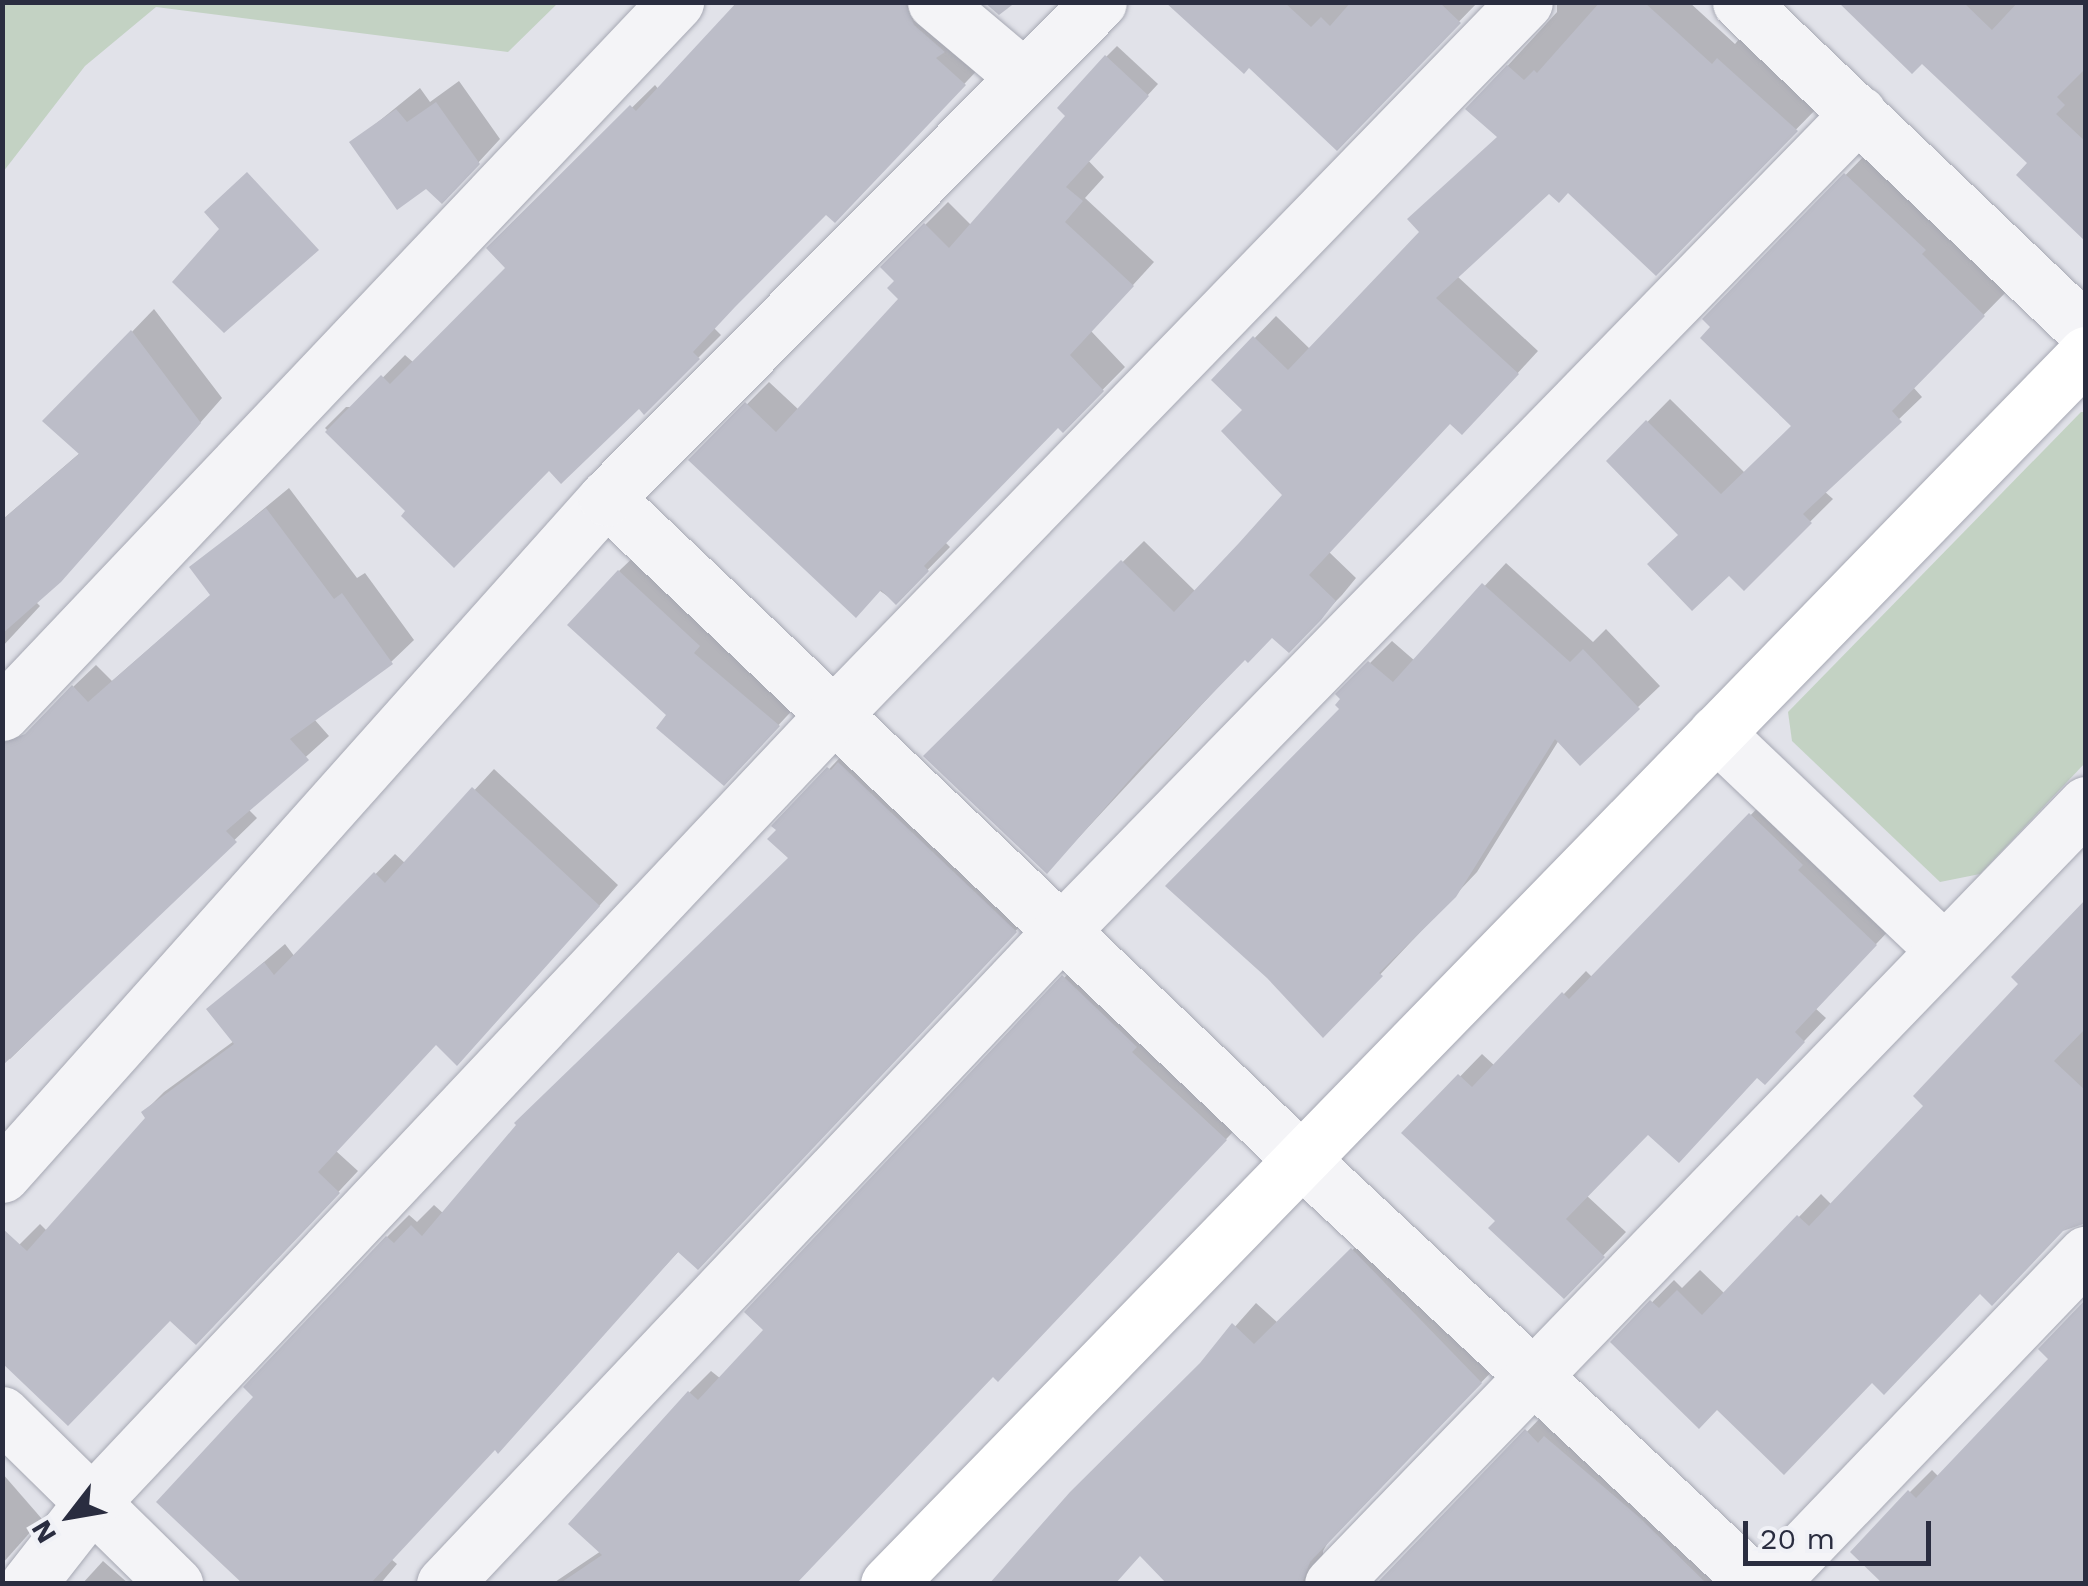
<!DOCTYPE html>
<style>
body{margin:0}
#map{position:relative;width:2088px;height:1586px;overflow:hidden;background:#e1e2e9;font-family:"Work Sans",sans-serif}
div>[style]{position:absolute}
.green>*{inset:0;background:#c3d2c3}
.shadow>*{inset:0;background:#0003}
.building>*{inset:0;background:#bcbdc8}
.roads{filter:drop-shadow(0 0 2px #a6a8b3) drop-shadow(0 0 2px #a6a8b3)}
.street>*{height:55px;margin:-27.5px;padding:0 27.5px;transform-origin:27.5px;border-radius:27.5px;background:#f4f4f7}
.secondary>*{height:55px;margin:-27.5px;padding:0 27.5px;transform-origin:27.5px;border-radius:27.5px;background:#fff}
span{translate:-50% -50%;white-space:nowrap;text-align:center;line-height:1.15;-webkit-text-stroke:8px #f0f1f6;paint-order:stroke}
.frame{position:absolute;inset:0;border:5px solid #2a2d40;pointer-events:none}
.north{position:absolute;left:20px;top:1466px;width:100px;height:100px;-webkit-text-stroke:8px #f0f1f6;paint-order:stroke;rotate:239deg;font-size:28px;font-weight:700;line-height:40px;text-align:center;color:#2a2d40}
.north::after{content:'';display:block;margin:auto;width:35px;height:45px;background:#2a2d40;clip-path:polygon(50% 0,100% 100%,50% 72%,0 100%)}
.scale{position:absolute;left:1743px;top:1521px;width:188px;height:45px;box-sizing:border-box;border:5px solid #2a2d40;border-top:0;padding-left:12px;font-size:30px;line-height:35px;white-space:nowrap;color:#2a2d40;-webkit-text-stroke:8px #f0f1f6;paint-order:stroke}
</style>
<div id="map">
<div class="green">
<i style="clip-path:polygon(3px 2px,558px 2px,558px 3px,508px 52px,156px 7px,85px 66px,3px 172px)"></i>
<i style="clip-path:polygon(2081px 412px,2085px 412px,2085px 763px,1980px 874px,1940px 882px,1792px 741px,1788px 712px)"></i>
</div>
<div class="shadow">
<i style="clip-path:polygon(741px 2px,925px 2px,986px 61px,857px 197px,826px 211px,714px 328px,721px 335px,644px 412px,639px 406px,549px 468px,409px 511px,325px 428px,346px 407px,354px 407px,405px 355px,414px 363px,509px 268px,489px 248px,655px 85px,659px 90px)"></i>
<i style="clip-path:polygon(1196px 2px,1478px 2px,1337px 147px)"></i>
<i style="clip-path:polygon(1557px 2px,1689px 2px,1735px 44px,1740px 38px,1817px 108px,1656px 273px,1568px 190px,1549px 191px,1457px 276px,1538px 351px,1484px 410px,1451px 421px,1329px 552px,1356px 578px,1342px 595px,1288px 650px,1272px 635px,1246px 657px,1068px 849px,926px 756px,1144px 541px,1196px 592px,1285px 495px,1245px 410px,1214px 380px,1276px 316px,1311px 350px,1423px 232px,1500px 136px,1468px 109px,1557px 12px)"></i>
<i style="clip-path:polygon(1841px 2px,2086px 2px,2086px 238px,2030px 163px,1922px 60px)"></i>
<i style="clip-path:polygon(1117px 46px,1158px 84px,1110px 136px,1106px 57px)"></i>
<i style="clip-path:polygon(459px 81px,500px 139px,464px 178px,352px 143px,420px 88px,430px 102px)"></i>
<i style="clip-path:polygon(1059px 130px,1104px 177px,1085px 198px,1154px 262px,1091px 331px,1125px 367px,1063px 430px,1058px 425px,945px 542px,950px 547px,896px 602px,692px 460px,769px 382px,799px 410px,901px 299px,897px 281px,883px 267px,948px 202px,972px 226px)"></i>
<i style="clip-path:polygon(1868px 152px,2006px 292px,1913px 387px,1922px 397px,1824px 491px,1833px 499px,1744px 587px,1681px 534px,1609px 461px,1670px 399px,1745px 473px,1794px 426px,1705px 319px)"></i>
<i style="clip-path:polygon(154px 309px,222px 398px,83px 556px,35px 601px,40px 606px,2px 647px,2px 520px,81px 452px,46px 421px)"></i>
<i style="clip-path:polygon(289px 488px,357px 578px,365px 573px,414px 640px,391px 662px,314px 719px,329px 736px,248px 809px,257px 818px,10px 1059px,2px 1051px,73px 687px,96px 665px,112px 681px,212px 594px,192px 568px)"></i>
<i style="clip-path:polygon(642px 549px,800px 702px,746px 760px,670px 715px,619px 571px)"></i>
<i style="clip-path:polygon(1506px 563px,1593px 642px,1606px 629px,1660px 686px,1638px 707px,1559px 740px,1477px 872px,1324px 1034px,1344px 699px,1339px 694px,1392px 641px,1415px 661px)"></i>
<i style="clip-path:polygon(851px 746px,1037px 908px,720px 1244px,680px 1250px,391px 1559px,397px 1564px,380px 1584px,247px 1584px,257px 1397px,387px 1237px,409px 1215px,417px 1222px,434px 1205px,444px 1214px,791px 858px,775px 826px)"></i>
<i style="clip-path:polygon(494px 769px,618px 885px,477px 1042px,437px 1042px,336px 1151px,358px 1171px,216px 1322px,170px 1318px,2px 1262px,40px 1224px,48px 1232px,149px 1118px,144px 1112px,164px 1092px,234px 1041px,209px 1009px,285px 944px,295px 957px,395px 854px,406px 864px)"></i>
<i style="clip-path:polygon(1773px 792px,1898px 921px,1815px 1008px,1826px 1018px,1787px 1059px,1649px 1131px,1586px 1195px,1626px 1232px,1564px 1296px,1498px 1221px,1405px 1133px,1482px 1054px,1495px 1066px,1586px 971px,1593px 978px)"></i>
<i style="clip-path:polygon(2086px 903px,2086px 1181px,1872px 1380px,1717px 1407px,1613px 1342px,1674px 1280px,1682px 1288px,1700px 1270px,1725px 1294px,1821px 1194px,1832px 1205px,1926px 1106px)"></i>
<i style="clip-path:polygon(1086px 955px,1247px 1117px,1020px 1357px,993px 1374px,795px 1584px,552px 1584px,601px 1551px,689px 1393px,711px 1371px,721px 1379px,767px 1330px,747px 1312px)"></i>
<i style="clip-path:polygon(1375px 1228px,1503px 1360px,1331px 1537px,1323px 1551px,1323px 1568px,1332px 1584px,1170px 1584px,1202px 1364px,1256px 1303px,1278px 1323px)"></i>
<i style="clip-path:polygon(2052px 1358px,1904px 1584px,1910px 1492px,1932px 1470px,1939px 1477px)"></i>
<i style="clip-path:polygon(1549px 1409px,1750px 1584px,1379px 1584px)"></i>
<i style="clip-path:polygon(2px 1473px,42px 1519px,2px 1564px)"></i>
<i style="clip-path:polygon(103px 1561px,129px 1584px,82px 1584px)"></i>
</div>
<div class="building">
<i style="clip-path:polygon(737px 2px,905px 2px,914px 25px,945px 52px,936px 58px,966px 85px,835px 223px,826px 215px,735px 307px,693px 352px,700px 359px,644px 415px,639px 409px,561px 484px,549px 471px,454px 568px,401px 516px,405px 511px,325px 432px,381px 375px,390px 384px,505px 268px,486px 248px,630px 105px,636px 111px)"></i>
<i style="clip-path:polygon(984px 2px,1016px 2px,999px 15px)"></i>
<i style="clip-path:polygon(1165px 2px,1284px 2px,1311px 27px,1321px 17px,1330px 26px,1351px 2px,1439px 2px,1461px 23px,1337px 151px,1249px 68px,1244px 74px)"></i>
<i style="clip-path:polygon(1600px 2px,1644px 2px,1712px 64px,1717px 58px,1798px 131px,1656px 276px,1568px 193px,1559px 203px,1549px 194px,1436px 298px,1519px 374px,1462px 435px,1450px 424px,1309px 575px,1336px 601px,1321px 620px,1289px 653px,1272px 638px,1248px 663px,1245px 660px,1140px 768px,1047px 874px,923px 756px,1121px 560px,1174px 612px,1239px 543px,1282px 495px,1221px 431px,1242px 410px,1211px 380px,1253px 336px,1288px 370px,1419px 232px,1407px 219px,1497px 137px,1465px 109px,1507px 65px,1524px 80px,1534px 70px,1537px 73px)"></i>
<i style="clip-path:polygon(1838px 2px,1963px 2px,1992px 30px,2018px 2px,2086px 2px,2086px 68px,2057px 97px,2065px 105px,2056px 114px,2086px 142px,2086px 242px,2016px 175px,2027px 163px,1922px 64px,1912px 74px)"></i>
<i style="clip-path:polygon(1105px 55px,1149px 96px,1066px 187px,1083px 201px,1065px 222px,1134px 286px,1070px 355px,1104px 391px,1063px 433px,1058px 428px,924px 566px,929px 571px,896px 605px,881px 590px,856px 618px,688px 460px,745px 402px,776px 432px,898px 299px,887px 288px,894px 281px,880px 267px,924px 223px,949px 248px,1065px 116px,1057px 108px)"></i>
<i style="clip-path:polygon(436px 102px,480px 164px,442px 204px,426px 189px,397px 210px,349px 142px,396px 109px,407px 122px)"></i>
<i style="clip-path:polygon(247px 172px,319px 250px,224px 333px,172px 282px,219px 229px,204px 212px)"></i>
<i style="clip-path:polygon(1844px 173px,1926px 250px,1922px 254px,1985px 316px,1892px 411px,1902px 422px,1803px 514px,1812px 523px,1744px 591px,1729px 576px,1692px 611px,1647px 564px,1678px 535px,1606px 461px,1646px 420px,1721px 494px,1791px 426px,1700px 338px,1710px 327px,1702px 319px)"></i>
<i style="clip-path:polygon(131px 330px,201px 423px,61px 582px,2px 634px,2px 520px,79px 454px,42px 421px)"></i>
<i style="clip-path:polygon(266px 508px,334px 599px,342px 593px,393px 664px,290px 739px,309px 760px,226px 831px,237px 842px,2px 1066px,2px 743px,25px 734px,72px 685px,88px 702px,210px 595px,189px 567px)"></i>
<i style="clip-path:polygon(618px 570px,700px 646px,694px 653px,780px 726px,724px 786px,656px 728px,666px 715px,567px 625px)"></i>
<i style="clip-path:polygon(1482px 583px,1570px 662px,1583px 649px,1640px 709px,1580px 766px,1555px 739px,1456px 897px,1379px 973px,1383px 976px,1323px 1038px,1267px 978px,1165px 886px,1339px 709px,1335px 705px,1340px 699px,1335px 694px,1368px 661px,1393px 682px)"></i>
<i style="clip-path:polygon(838px 762px,1017px 932px,698px 1270px,678px 1252px,498px 1454px,495px 1450px,370px 1584px,243px 1584px,156px 1502px,253px 1397px,243px 1387px,386px 1236px,394px 1243px,411px 1225px,422px 1236px,516px 1125px,514px 1123px,788px 858px,767px 839px,776px 830px,771px 826px,827px 767px,831px 770px)"></i>
<i style="clip-path:polygon(472px 787px,600px 906px,457px 1066px,436px 1045px,318px 1172px,340px 1193px,196px 1345px,170px 1321px,68px 1426px,2px 1363px,2px 1228px,27px 1251px,145px 1118px,141px 1112px,234px 1044px,206px 1009px,264px 962px,274px 975px,374px 872px,385px 883px)"></i>
<i style="clip-path:polygon(1749px 813px,1803px 865px,1798px 870px,1877px 945px,1795px 1032px,1805px 1042px,1765px 1085px,1757px 1078px,1679px 1163px,1648px 1135px,1566px 1219px,1605px 1257px,1564px 1299px,1488px 1228px,1495px 1221px,1401px 1133px,1458px 1074px,1472px 1087px,1562px 992px,1569px 999px)"></i>
<i style="clip-path:polygon(2086px 899px,2086px 1028px,2054px 1061px,2086px 1091px,2086px 1223px,2063px 1231px,1992px 1306px,1980px 1294px,1884px 1395px,1872px 1383px,1784px 1475px,1717px 1410px,1699px 1429px,1610px 1342px,1650px 1300px,1659px 1308px,1677px 1290px,1702px 1315px,1797px 1215px,1809px 1226px,1923px 1106px,1913px 1096px,2018px 984px,2011px 977px)"></i>
<i style="clip-path:polygon(1062px 975px,1137px 1047px,1132px 1052px,1227px 1140px,998px 1382px,993px 1377px,796px 1584px,559px 1584px,602px 1555px,568px 1524px,688px 1391px,698px 1400px,763px 1330px,744px 1312px)"></i>
<i style="clip-path:polygon(1351px 1248px,1482px 1383px,1310px 1562px,1302px 1584px,1167px 1584px,1140px 1556px,1115px 1584px,989px 1584px,1070px 1492px,1200px 1363px,1232px 1323px,1254px 1344px)"></i>
<i style="clip-path:polygon(2086px 1299px,2086px 1584px,1883px 1584px,1850px 1552px,1908px 1490px,1916px 1498px,2048px 1359px,2038px 1349px)"></i>
<i style="clip-path:polygon(1525px 1429px,1538px 1443px,1544px 1436px,1639px 1517px,1707px 1584px,1376px 1584px)"></i>
</div>
<div class="roads">
<div class="street">
<i style="left:935px;top:2px;width:116px;rotate:40.1deg"></i>
<i style="left:1740px;top:2px;width:478px;rotate:43.6deg"></i>
<i style="left:606px;top:498px;width:961px;rotate:43.57deg"></i>
<i style="left:1302px;top:1160px;width:621px;rotate:43.04deg"></i>
<i style="left:2px;top:713px;width:980px;rotate:-46.53deg"></i>
<i style="left:1716px;top:733px;width:315px;rotate:43.6deg"></i>
<i style="left:2px;top:1175px;width:907px;rotate:-48.26deg"></i>
<i style="left:606px;top:498px;width:699px;rotate:-45.17deg"></i>
<i style="left:2px;top:1414px;width:243px;rotate:44.5deg"></i>
<i style="left:28px;top:1584px;width:104px;rotate:-52deg"></i>
<i style="left:92px;top:1502px;width:1082px;rotate:-46.72deg"></i>
<i style="left:834px;top:714px;width:992px;rotate:-45.86deg"></i>
<i style="left:444px;top:1584px;width:900px;rotate:-46.62deg"></i>
<i style="left:1062px;top:930px;width:1141px;rotate:-45.71deg"></i>
<i style="left:1332px;top:1584px;width:1085px;rotate:-45.97deg"></i>
<i style="left:1769px;top:1584px;width:458px;rotate:-46.2deg"></i>
</div>
<div class="secondary">
<i style="left:888px;top:1584px;width:1717px;rotate:-45.76deg"></i>
</div>
</div>
<div class="frame"></div>
<div class="north">N</div>
<div class="scale">20 m</div>
</div>
